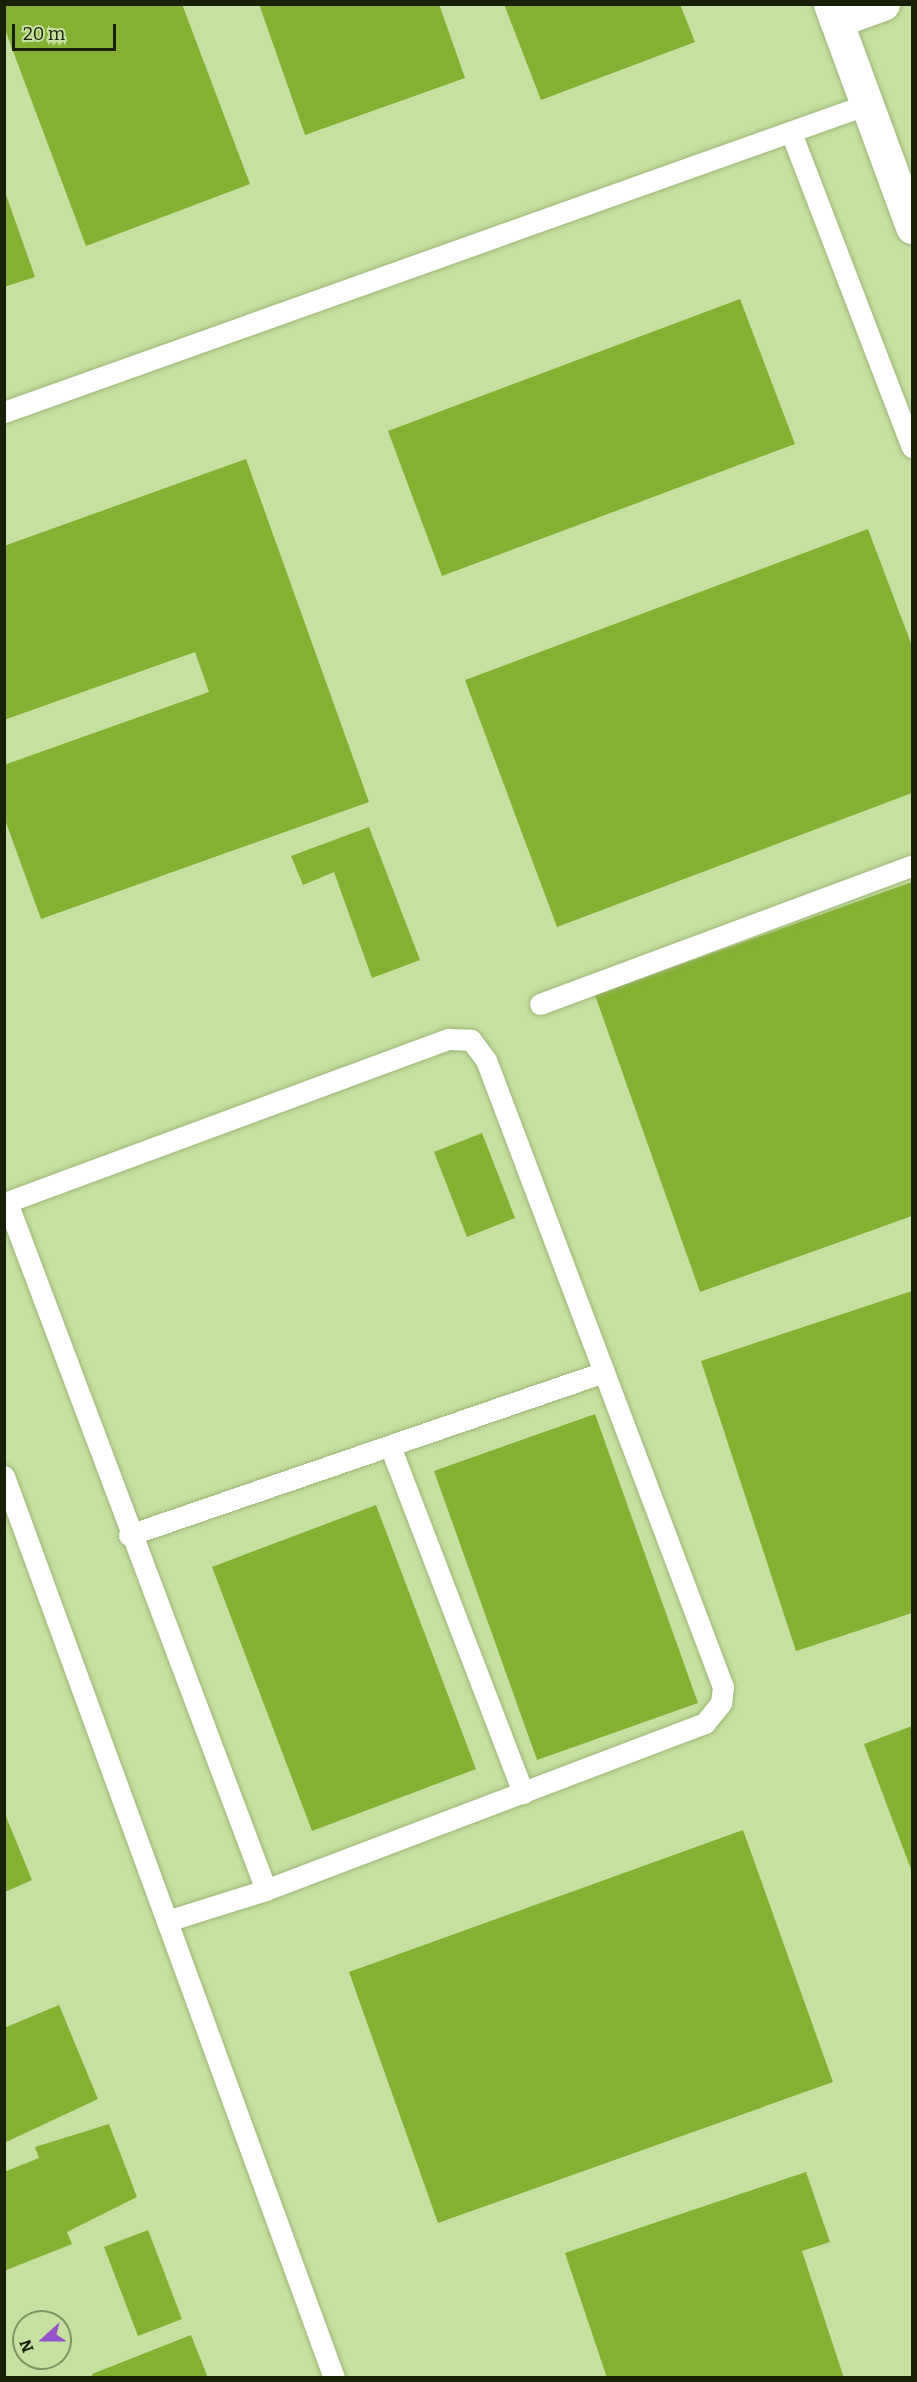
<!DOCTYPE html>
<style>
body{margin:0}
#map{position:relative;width:917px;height:2382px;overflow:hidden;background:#c5e0a0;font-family:Bitter,serif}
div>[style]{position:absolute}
.building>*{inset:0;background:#86b032}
.roads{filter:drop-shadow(0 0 2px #9db678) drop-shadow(0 0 2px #9db678)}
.lane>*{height:21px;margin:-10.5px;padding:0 10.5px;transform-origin:10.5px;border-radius:10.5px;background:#fff}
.secondary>*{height:33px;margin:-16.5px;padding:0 16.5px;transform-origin:16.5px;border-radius:16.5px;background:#fff}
span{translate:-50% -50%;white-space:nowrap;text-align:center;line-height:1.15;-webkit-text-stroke:4.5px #c5e0a0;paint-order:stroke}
.frame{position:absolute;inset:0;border:6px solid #182108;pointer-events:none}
.north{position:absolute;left:12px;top:2310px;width:60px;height:60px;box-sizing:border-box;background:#c5e0a0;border:2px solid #809463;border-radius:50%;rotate:249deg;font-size:16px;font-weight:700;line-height:24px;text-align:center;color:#182108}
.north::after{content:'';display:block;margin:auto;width:21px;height:27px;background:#9353c9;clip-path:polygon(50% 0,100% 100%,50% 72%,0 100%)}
.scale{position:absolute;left:12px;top:24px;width:104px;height:27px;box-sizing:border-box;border:3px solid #182108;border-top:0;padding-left:8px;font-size:18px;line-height:21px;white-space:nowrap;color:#182108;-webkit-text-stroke:4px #c5e0a0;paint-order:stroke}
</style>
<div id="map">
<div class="building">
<i style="clip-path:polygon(4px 4px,182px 4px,250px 184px,86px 246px,4px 27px)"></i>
<i style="clip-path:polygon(259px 4px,439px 4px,465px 78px,305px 135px)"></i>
<i style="clip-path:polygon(504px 4px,680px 4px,695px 42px,541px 100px)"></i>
<i style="clip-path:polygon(4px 189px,35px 277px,4px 287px)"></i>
<i style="clip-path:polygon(740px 299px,795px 444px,442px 576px,388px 431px)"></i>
<i style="clip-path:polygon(246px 459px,369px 802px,41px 919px,4px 817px,4px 765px,209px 692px,195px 652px,4px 720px,4px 546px)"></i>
<i style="clip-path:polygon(868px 529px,912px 646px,912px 793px,557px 927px,465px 680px)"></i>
<i style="clip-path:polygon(369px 827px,420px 960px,372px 978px,334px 872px,303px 885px,291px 856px)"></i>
<i style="clip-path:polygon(912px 882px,912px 1216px,700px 1292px,595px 995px)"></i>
<i style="clip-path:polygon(482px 1133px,515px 1218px,467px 1237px,434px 1152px)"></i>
<i style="clip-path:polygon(912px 1291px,912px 1613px,796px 1651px,701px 1361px)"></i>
<i style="clip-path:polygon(595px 1414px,698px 1703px,537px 1760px,434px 1471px)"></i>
<i style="clip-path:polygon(376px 1505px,476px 1769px,312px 1831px,212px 1567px)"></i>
<i style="clip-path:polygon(912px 1726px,912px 1872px,864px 1744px)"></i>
<i style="clip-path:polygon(5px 1814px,32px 1880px,5px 1892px)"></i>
<i style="clip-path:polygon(743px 1830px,833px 2082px,438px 2223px,349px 1972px)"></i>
<i style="clip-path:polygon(59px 2005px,98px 2099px,4px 2143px,4px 2028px)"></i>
<i style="clip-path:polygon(109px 2124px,137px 2197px,67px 2232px,72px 2244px,4px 2271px,4px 2172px,39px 2158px,35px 2147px)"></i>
<i style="clip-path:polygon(806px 2172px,830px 2242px,802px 2251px,844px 2378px,607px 2378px,565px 2253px)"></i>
<i style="clip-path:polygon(148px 2230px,182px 2319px,138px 2336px,104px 2247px)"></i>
<i style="clip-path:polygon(191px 2335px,208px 2378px,93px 2378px,92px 2374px)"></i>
</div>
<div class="roads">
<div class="lane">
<i style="left:792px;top:135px;width:334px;rotate:69deg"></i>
<i style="left:4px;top:412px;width:917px;rotate:-19.62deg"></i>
<i style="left:540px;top:1004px;width:397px;rotate:-20.4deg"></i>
<i style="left:4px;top:1203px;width:3px;rotate:-18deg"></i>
<i style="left:7px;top:1202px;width:360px;rotate:-20.3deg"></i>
<i style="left:345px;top:1077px;width:110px;rotate:-20.3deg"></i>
<i style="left:448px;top:1039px;width:23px;rotate:2deg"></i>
<i style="left:471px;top:1040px;width:25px;rotate:53deg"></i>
<i style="left:486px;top:1060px;width:670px;rotate:69.29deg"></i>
<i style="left:723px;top:1687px;width:16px;rotate:97deg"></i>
<i style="left:721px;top:1703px;width:26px;rotate:129deg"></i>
<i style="left:705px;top:1723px;width:470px;rotate:159.2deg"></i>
<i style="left:266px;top:1890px;width:735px;rotate:-110.63deg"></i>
<i style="left:390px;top:1446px;width:372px;rotate:69deg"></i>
<i style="left:4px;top:1476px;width:960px;rotate:69.9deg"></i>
<i style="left:129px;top:1535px;width:502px;rotate:-18.94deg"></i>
<i style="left:167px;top:1921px;width:104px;rotate:-17.4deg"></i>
</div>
<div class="secondary">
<i style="left:830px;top:4px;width:238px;rotate:69.8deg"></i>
<i style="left:836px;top:21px;width:50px;rotate:-19.9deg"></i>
</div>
</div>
<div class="frame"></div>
<div class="north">N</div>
<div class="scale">20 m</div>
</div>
